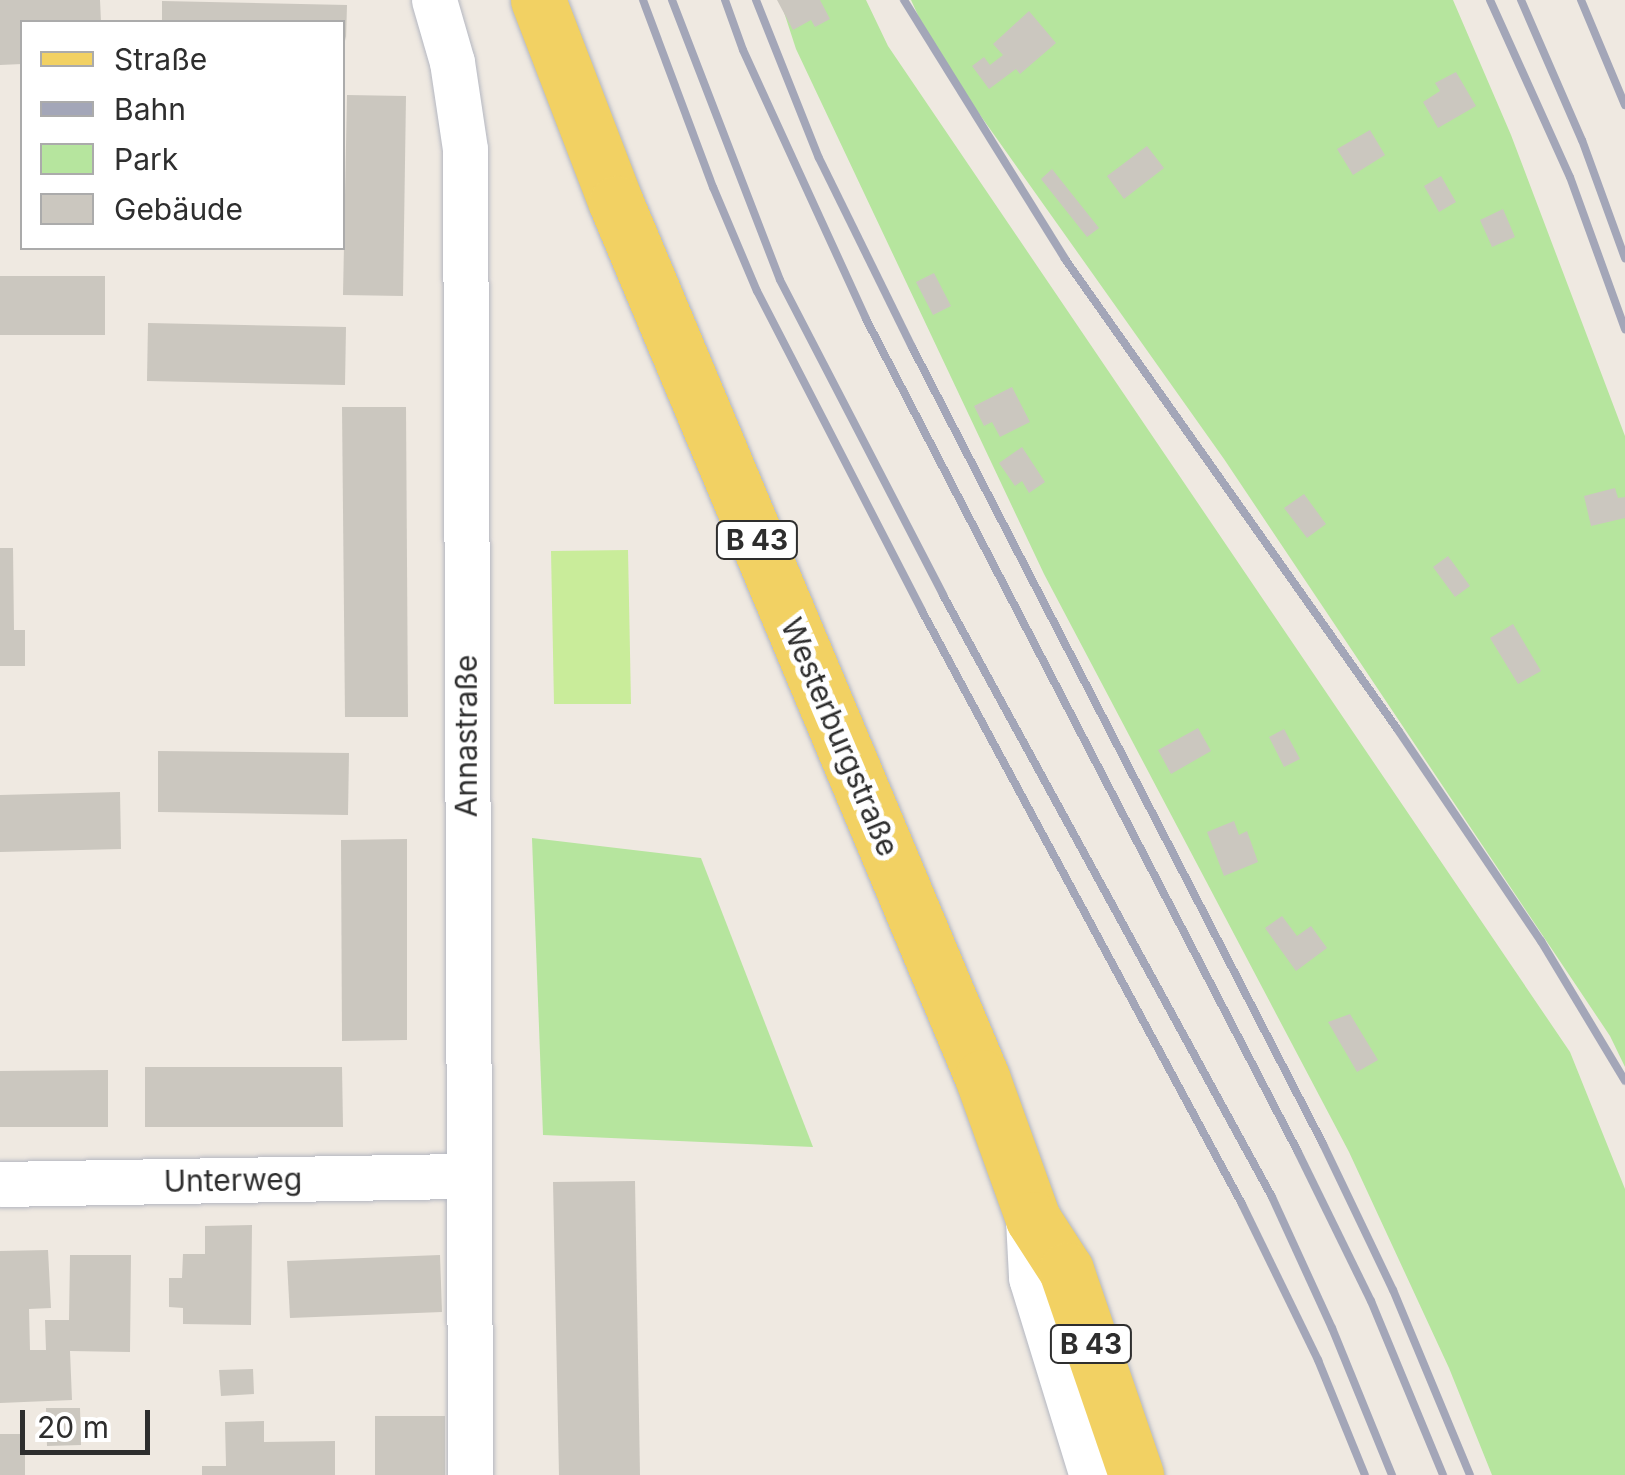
<!DOCTYPE html>
<meta charset="utf-8">
<style>
body{margin:0}
#map{position:relative;width:1625px;height:1475px;overflow:hidden;background:#efe9e1;font-family:Inter,sans-serif}
div>[style]{position:absolute}
.green>*{inset:0;background:#b6e59e}
.pitch>*{inset:0;background:#c9ec9a}
.building>*{inset:0;background:#cbc7bf}
.roads{filter:drop-shadow(0 0 2px #b4b7c1) drop-shadow(0 0 2px #b4b7c1)}
.minor>*{height:45px;margin:-22.5px;padding:0 22.5px;transform-origin:22.5px;border-radius:22.5px;background:#fff}
.secondary>*{height:55px;margin:-27.5px;padding:0 27.5px;transform-origin:27.5px;border-radius:27.5px;background:#fff}
.primary>*{height:55px;margin:-27.5px;padding:0 27.5px;transform-origin:27.5px;border-radius:27.5px;background:#f2d163}
.rail>*{height:8px;margin:-4px;padding:0 4px;transform-origin:4px;border-radius:4px;background:#a3a6b8}
span{translate:-50% -50%;white-space:nowrap;text-align:center;line-height:1.15;-webkit-text-stroke:10px #fff;paint-order:stroke}
.shield-label span{padding:2px 8px;background:#fff;border:2px solid;border-radius:8px;-webkit-text-stroke-width:0}
.shield-label{font-size:28px;color:#2e2e2e;font-weight:700}
.street-label{font-size:30px;color:#2e2e2e}
.legend{position:absolute;left:20px;top:20px;width:325px;height:230px;box-sizing:border-box;background:#fff;border:2px solid #ababab;margin:0;padding:12px 18px;list-style:none;font-size:30px;color:#2e2e2e}
.legend li{display:flex;align-items:center;gap:20px;height:50px}
.legend b{width:50px;border:2px solid #ababab}
.scale{position:absolute;left:20px;top:1410px;width:130px;height:45px;box-sizing:border-box;border:5px solid #2e2e2e;border-top:0;padding-left:12px;font-size:30px;line-height:35px;white-space:nowrap;color:#2e2e2e;-webkit-text-stroke:8px #fff;paint-order:stroke}
</style>
<div id="map">
<div class="green">
<i style="clip-path:polygon(780px 0,866px 0,888px 46px,1570px 1052px,1625px 1189px,1625px 1475px,1492px 1475px,1449px 1368px,1349px 1152px,1044px 574px,796px 49px)"></i>
<i style="clip-path:polygon(911px 0,1453px 0,1511px 135px,1625px 436px,1625px 1067px,1610px 1036px,1224px 459px,934px 50px)"></i>
<i style="clip-path:polygon(532px 838px,701px 858px,813px 1147px,543px 1135px)"></i>
</div>
<div class="pitch">
<i style="clip-path:polygon(628px 550px,631px 704px,554px 704px,551px 551px)"></i>
</div>
<div class="building">
<i style="clip-path:polygon(0 0,100px 0,101px 22px,22px 22px,22px 64px,0 65px)"></i>
<i style="clip-path:polygon(777px 0,820px 0,830px 19px,815px 27px,811px 20px,793px 30px)"></i>
<i style="clip-path:polygon(162px 1px,347px 5px,346px 41px,342px 22px,162px 22px)"></i>
<i style="clip-path:polygon(1029px 11px,1056px 43px,1020px 74px,1016px 69px,989px 89px,972px 66px,984px 57px,990px 65px,1003px 55px,993px 44px)"></i>
<i style="clip-path:polygon(1456px 72px,1476px 106px,1438px 128px,1423px 102px,1440px 91px,1435px 83px)"></i>
<i style="clip-path:polygon(347px 95px,406px 96px,403px 296px,343px 295px)"></i>
<i style="clip-path:polygon(1370px 130px,1385px 155px,1353px 175px,1337px 149px)"></i>
<i style="clip-path:polygon(1147px 146px,1164px 168px,1124px 199px,1107px 176px)"></i>
<i style="clip-path:polygon(1052px 169px,1099px 228px,1087px 237px,1041px 179px)"></i>
<i style="clip-path:polygon(1441px 176px,1456px 202px,1439px 212px,1424px 186px)"></i>
<i style="clip-path:polygon(1503px 209px,1515px 237px,1492px 247px,1480px 220px)"></i>
<i style="clip-path:polygon(934px 273px,951px 306px,933px 315px,916px 282px)"></i>
<i style="clip-path:polygon(0 276px,105px 276px,105px 335px,0 335px)"></i>
<i style="clip-path:polygon(148px 323px,346px 327px,345px 385px,147px 381px)"></i>
<i style="clip-path:polygon(1012px 387px,1030px 422px,1000px 437px,992px 422px,984px 426px,974px 406px)"></i>
<i style="clip-path:polygon(342px 407px,406px 407px,408px 717px,345px 717px)"></i>
<i style="clip-path:polygon(1022px 447px,1045px 482px,1029px 493px,1022px 481px,1015px 486px,999px 463px)"></i>
<i style="clip-path:polygon(1615px 488px,1618px 498px,1625px 497px,1625px 518px,1591px 526px,1584px 496px)"></i>
<i style="clip-path:polygon(1304px 494px,1326px 524px,1307px 538px,1284px 508px)"></i>
<i style="clip-path:polygon(0 548px,13px 548px,14px 630px,25px 630px,25px 666px,0 666px)"></i>
<i style="clip-path:polygon(1448px 556px,1470px 586px,1455px 597px,1433px 567px)"></i>
<i style="clip-path:polygon(1513px 624px,1541px 671px,1518px 684px,1490px 638px)"></i>
<i style="clip-path:polygon(1198px 728px,1211px 751px,1171px 774px,1158px 750px)"></i>
<i style="clip-path:polygon(1284px 729px,1300px 759px,1284px 767px,1269px 737px)"></i>
<i style="clip-path:polygon(158px 751px,349px 753px,348px 815px,158px 812px)"></i>
<i style="clip-path:polygon(120px 792px,121px 849px,0 852px,0 795px)"></i>
<i style="clip-path:polygon(1234px 821px,1239px 835px,1247px 831px,1258px 862px,1224px 876px,1207px 832px)"></i>
<i style="clip-path:polygon(407px 839px,407px 1040px,342px 1041px,341px 840px)"></i>
<i style="clip-path:polygon(1282px 916px,1297px 936px,1311px 926px,1327px 948px,1296px 971px,1265px 928px)"></i>
<i style="clip-path:polygon(1350px 1014px,1378px 1060px,1357px 1072px,1328px 1022px)"></i>
<i style="clip-path:polygon(145px 1067px,342px 1067px,343px 1127px,145px 1127px)"></i>
<i style="clip-path:polygon(108px 1070px,108px 1127px,0 1127px,0 1071px)"></i>
<i style="clip-path:polygon(635px 1181px,640px 1475px,559px 1475px,553px 1182px)"></i>
<i style="clip-path:polygon(252px 1225px,251px 1325px,183px 1324px,183px 1308px,169px 1307px,169px 1278px,182px 1278px,183px 1254px,205px 1254px,205px 1226px)"></i>
<i style="clip-path:polygon(48px 1250px,51px 1308px,29px 1309px,30px 1350px,46px 1350px,45px 1320px,69px 1320px,70px 1255px,131px 1255px,130px 1352px,70px 1351px,72px 1400px,0 1403px,0 1251px)"></i>
<i style="clip-path:polygon(440px 1255px,442px 1312px,290px 1318px,287px 1261px)"></i>
<i style="clip-path:polygon(253px 1369px,254px 1394px,221px 1396px,219px 1370px)"></i>
<i style="clip-path:polygon(46px 1408px,80px 1408px,81px 1445px,47px 1446px)"></i>
<i style="clip-path:polygon(375px 1416px,445px 1416px,445px 1475px,375px 1475px)"></i>
<i style="clip-path:polygon(264px 1421px,264px 1442px,335px 1441px,335px 1475px,202px 1475px,202px 1466px,226px 1466px,225px 1422px)"></i>
<i style="clip-path:polygon(0 1434px,25px 1434px,25px 1475px,0 1475px)"></i>
</div>
<div class="roads">
<div class="minor">
<i style="left:434px;top:0;width:65px;rotate:73.8deg"></i>
<i style="left:452px;top:62px;width:88px;rotate:81.5deg"></i>
<i style="left:465px;top:149px;width:1326px;rotate:89.78deg"></i>
<i style="left:0;top:1184px;width:467px;rotate:-1deg"></i>
</div>
<div class="secondary">
<i style="left:1033px;top:1219px;width:58px;rotate:87deg"></i>
<i style="left:1036px;top:1277px;width:207px;rotate:72.9deg"></i>
</div>
<div class="primary">
<i style="left:538px;top:0;width:217px;rotate:69deg"></i>
<i style="left:616px;top:203px;width:948px;rotate:67.28deg"></i>
<i style="left:982px;top:1077px;width:151px;rotate:70.2deg"></i>
<i style="left:1033px;top:1219px;width:61px;rotate:57.1deg"></i>
<i style="left:1066px;top:1270px;width:217px;rotate:71.1deg"></i>
</div>
</div>
<div class="rail">
<i style="left:643px;top:0;width:200px;rotate:69.5deg"></i>
<i style="left:713px;top:187px;width:113px;rotate:67.1deg"></i>
<i style="left:757px;top:291px;width:360px;rotate:62.7deg"></i>
<i style="left:922px;top:611px;width:674px;rotate:61.65deg"></i>
<i style="left:1242px;top:1204px;width:174px;rotate:64deg"></i>
<i style="left:1318px;top:1360px;width:124px;rotate:67.8deg"></i>
<i style="left:672px;top:0;width:300px;rotate:68.9deg"></i>
<i style="left:780px;top:280px;width:355px;rotate:62.6deg"></i>
<i style="left:943px;top:595px;width:686px;rotate:61.34deg"></i>
<i style="left:1272px;top:1197px;width:144px;rotate:65.4deg"></i>
<i style="left:1332px;top:1328px;width:159px;rotate:67.8deg"></i>
<i style="left:725px;top:0;width:53px;rotate:70.2deg"></i>
<i style="left:743px;top:50px;width:296px;rotate:65.4deg"></i>
<i style="left:866px;top:319px;width:938px;rotate:62.59deg"></i>
<i style="left:1298px;top:1152px;width:166px;rotate:63.9deg"></i>
<i style="left:1371px;top:1301px;width:188px;rotate:67.5deg"></i>
<i style="left:756px;top:0;width:170px;rotate:68.3deg"></i>
<i style="left:819px;top:158px;width:211px;rotate:63.8deg"></i>
<i style="left:912px;top:347px;width:897px;rotate:62.72deg"></i>
<i style="left:1323px;top:1144px;width:162px;rotate:64.4deg"></i>
<i style="left:1393px;top:1290px;width:200px;rotate:67.4deg"></i>
<i style="left:904px;top:0;width:305px;rotate:58.1deg"></i>
<i style="left:1065px;top:259px;width:577px;rotate:54.74deg"></i>
<i style="left:1398px;top:730px;width:255px;rotate:55.9deg"></i>
<i style="left:1541px;top:941px;width:163px;rotate:59deg"></i>
<i style="left:1490px;top:0;width:194px;rotate:65.7deg"></i>
<i style="left:1570px;top:177px;width:162px;rotate:70.1deg"></i>
<i style="left:1521px;top:0;width:153px;rotate:66.5deg"></i>
<i style="left:1582px;top:140px;width:126px;rotate:70deg"></i>
<i style="left:1581px;top:0;width:114px;rotate:67.3deg"></i>
</div>
<div class="shield-label">
<span style="left:757px;top:540px">B 43</span>
<span style="left:1091px;top:1344px">B 43</span>
</div>
<div class="street-label">
<span style="left:466px;top:736px;rotate:-90deg">Annastraße</span>
<span style="left:840px;top:737px;rotate:67deg">Westerburgstraße</span>
<span style="left:233px;top:1180px;rotate:-1deg">Unterweg</span>
</div>
<ul class="legend">
<li><b style="height:12px;background:#f2d163"></b>Straße</li>
<li><b style="height:12px;background:#a3a6b8"></b>Bahn</li>
<li><b style="height:28px;background:#b6e59e"></b>Park</li>
<li><b style="height:28px;background:#cbc7bf"></b>Gebäude</li>
</ul>
<div class="scale">20 m</div>
</div>
